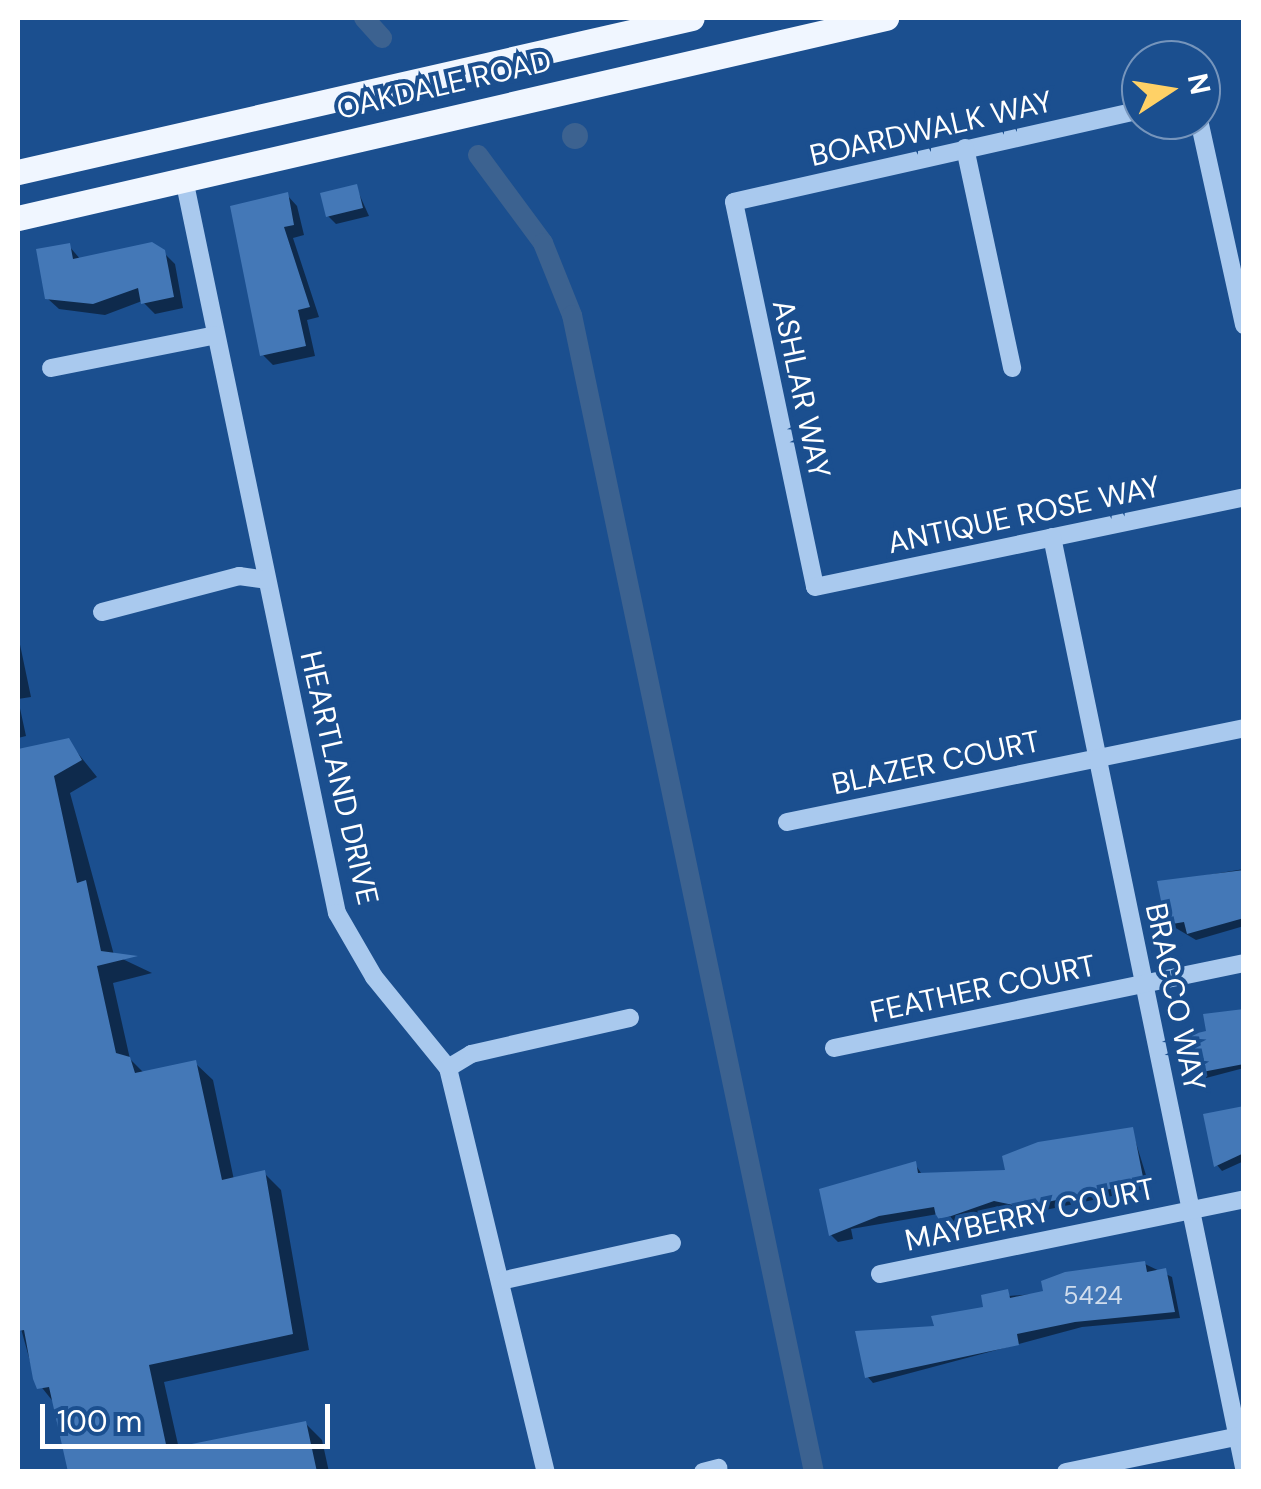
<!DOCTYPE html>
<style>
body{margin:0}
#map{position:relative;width:1261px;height:1489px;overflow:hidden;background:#1b4f8f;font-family:"DM Sans",sans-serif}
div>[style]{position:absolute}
.water>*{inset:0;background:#3c6290}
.round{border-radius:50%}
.shadow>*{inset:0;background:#0007}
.canal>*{height:20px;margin:-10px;padding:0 10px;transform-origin:10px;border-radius:10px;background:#3c6290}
.building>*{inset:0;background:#4478b7}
.minor>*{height:18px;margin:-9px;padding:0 9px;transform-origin:9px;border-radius:9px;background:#a9c9ee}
.major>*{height:25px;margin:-12.5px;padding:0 12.5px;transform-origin:12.5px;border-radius:12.5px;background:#f0f6ff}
span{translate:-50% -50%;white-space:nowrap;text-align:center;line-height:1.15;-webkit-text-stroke:8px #1b4f8f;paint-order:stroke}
.number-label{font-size:25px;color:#d0dded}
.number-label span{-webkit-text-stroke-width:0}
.street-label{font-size:30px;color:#fff}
.frame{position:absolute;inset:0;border:20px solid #fff;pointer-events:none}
.north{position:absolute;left:1121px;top:40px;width:100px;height:100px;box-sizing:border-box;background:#1b4f8f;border:2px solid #7695bc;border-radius:50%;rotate:78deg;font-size:28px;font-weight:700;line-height:40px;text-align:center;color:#fff}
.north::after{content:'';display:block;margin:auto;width:35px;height:45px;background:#ffd166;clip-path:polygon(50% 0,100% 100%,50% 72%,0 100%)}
.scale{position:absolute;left:40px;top:1404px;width:290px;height:45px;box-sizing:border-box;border:5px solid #fff;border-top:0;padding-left:12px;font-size:30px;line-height:35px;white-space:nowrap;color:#fff;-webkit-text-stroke:8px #1b4f8f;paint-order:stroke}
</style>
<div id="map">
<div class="water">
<i class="round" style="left:562px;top:123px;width:26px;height:26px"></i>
</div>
<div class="shadow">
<i style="clip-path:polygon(356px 187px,369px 216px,336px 224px,328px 216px)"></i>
<i style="clip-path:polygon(287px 195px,297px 206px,304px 235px,293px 238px,319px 317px,307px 320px,315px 356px,273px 365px,263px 355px)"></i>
<i style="clip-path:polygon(69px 246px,81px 260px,163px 252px,175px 264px,183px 308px,155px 314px,142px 301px,105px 315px,59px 309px,47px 298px)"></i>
<i style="clip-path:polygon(18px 635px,31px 697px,18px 699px,26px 736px,18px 738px)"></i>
<i style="clip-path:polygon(68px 741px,97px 777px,70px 793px,114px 955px,152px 973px,113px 983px,130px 1059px,144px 1073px,195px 1063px,213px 1080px,234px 1180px,264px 1173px,281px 1190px,309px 1350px,164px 1382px,179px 1449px,305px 1423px,322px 1440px,329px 1472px,69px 1472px,55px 1404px,35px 1379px,18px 1318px,18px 751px)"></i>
<i style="clip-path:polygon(1244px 869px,1244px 926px,1196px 940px,1169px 924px,1160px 883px)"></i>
<i style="clip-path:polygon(1244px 1010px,1244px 1068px,1206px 1078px,1209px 1033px)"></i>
<i style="clip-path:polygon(1244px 1109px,1244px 1161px,1222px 1171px,1217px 1165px)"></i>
<i style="clip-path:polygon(1132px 1130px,1150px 1188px,1031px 1213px,1002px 1207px,946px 1227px,938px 1214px,851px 1229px,853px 1239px,838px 1242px,831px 1235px,915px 1164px,923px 1176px,1008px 1172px)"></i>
<i style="clip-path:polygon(1145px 1264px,1172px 1277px,1180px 1318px,1082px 1327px,873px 1383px,867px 1376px,937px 1328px,986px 1309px,984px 1298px,1046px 1293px)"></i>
</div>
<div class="canal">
<i style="left:364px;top:18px;width:27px;rotate:48deg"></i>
<i style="left:478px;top:155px;width:109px;rotate:53.5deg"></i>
<i style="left:543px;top:243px;width:78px;rotate:68.1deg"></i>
<i style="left:572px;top:315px;width:1182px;rotate:78.19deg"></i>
</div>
<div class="building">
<i style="clip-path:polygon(357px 184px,363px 208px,326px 217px,320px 193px)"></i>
<i style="clip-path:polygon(288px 192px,294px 225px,284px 227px,310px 307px,298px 310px,306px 346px,260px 356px,230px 206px)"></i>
<i style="clip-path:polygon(152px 242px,165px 250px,174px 297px,141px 304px,138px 288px,93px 304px,45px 299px,36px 249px,70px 243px,73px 259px)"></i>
<i style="clip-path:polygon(69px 738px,82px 760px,54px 776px,77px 883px,86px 880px,101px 951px,138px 956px,97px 966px,116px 1053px,130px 1057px,135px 1073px,196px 1060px,222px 1180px,265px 1170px,293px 1334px,149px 1365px,167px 1449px,306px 1421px,317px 1472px,68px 1472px,49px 1387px,37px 1389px,33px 1379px,24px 1330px,18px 1331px,18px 749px)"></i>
<i style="clip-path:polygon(1244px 870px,1244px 918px,1187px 934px,1184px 922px,1166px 925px,1157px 881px)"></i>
<i style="clip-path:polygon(1244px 1009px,1244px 1064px,1197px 1073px,1189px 1035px,1206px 1031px,1203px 1014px)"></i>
<i style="clip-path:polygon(1244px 1106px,1244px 1153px,1214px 1167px,1203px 1114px)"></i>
<i style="clip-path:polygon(1133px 1127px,1144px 1182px,1023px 1207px,994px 1201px,937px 1221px,934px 1207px,879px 1216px,829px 1236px,819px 1189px,916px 1161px,918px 1173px,1005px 1170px,1002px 1156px,1038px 1142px)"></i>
<i style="clip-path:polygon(1145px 1261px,1147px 1272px,1166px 1268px,1175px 1312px,1075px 1322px,1017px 1334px,1019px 1345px,865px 1378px,855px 1331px,934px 1326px,931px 1316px,983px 1307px,981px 1295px,1008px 1289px,1010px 1298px,1043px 1291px,1041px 1281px,1065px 1272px)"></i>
</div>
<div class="minor">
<i style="left:1141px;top:110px;width:417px;rotate:167.3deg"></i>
<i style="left:734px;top:202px;width:393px;rotate:78.1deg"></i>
<i style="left:815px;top:587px;width:438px;rotate:-11.8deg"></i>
<i style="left:1199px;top:120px;width:210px;rotate:77.6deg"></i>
<i style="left:965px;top:148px;width:225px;rotate:77.9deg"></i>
<i style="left:184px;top:179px;width:750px;rotate:78.23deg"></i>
<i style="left:337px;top:913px;width:74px;rotate:60deg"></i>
<i style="left:374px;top:977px;width:117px;rotate:50.9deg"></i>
<i style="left:448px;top:1068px;width:416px;rotate:76.4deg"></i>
<i style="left:51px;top:368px;width:168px;rotate:-11.3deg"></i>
<i style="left:1052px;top:537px;width:950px;rotate:78.34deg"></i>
<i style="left:102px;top:612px;width:142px;rotate:-14.7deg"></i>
<i style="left:239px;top:576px;width:28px;rotate:8deg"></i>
<i style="left:787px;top:822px;width:467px;rotate:-11.6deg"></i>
<i style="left:834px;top:1048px;width:419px;rotate:-11.7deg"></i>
<i style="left:448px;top:1068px;width:27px;rotate:-31deg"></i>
<i style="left:471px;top:1054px;width:163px;rotate:-12.8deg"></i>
<i style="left:880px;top:1274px;width:372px;rotate:-11.6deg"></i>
<i style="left:505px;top:1280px;width:171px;rotate:-12.5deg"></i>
<i style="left:703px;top:1472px;width:16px;rotate:-15deg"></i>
<i style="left:1066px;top:1472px;width:182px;rotate:-11.7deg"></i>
</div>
<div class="major">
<i style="left:18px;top:172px;width:691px;rotate:-12.87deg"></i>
<i style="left:18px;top:218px;width:891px;rotate:-12.98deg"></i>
</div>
<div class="number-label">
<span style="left:1093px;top:1296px">5424</span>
</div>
<div class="street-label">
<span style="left:444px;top:85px;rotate:-13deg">OAKDALE ROAD</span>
<span style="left:931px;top:129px;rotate:-13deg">BOARDWALK WAY</span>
<span style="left:801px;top:389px;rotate:78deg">ASHLAR WAY</span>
<span style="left:1024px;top:515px;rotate:-12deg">ANTIQUE ROSE WAY</span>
<span style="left:936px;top:763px;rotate:-12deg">BLAZER COURT</span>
<span style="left:339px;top:778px;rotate:77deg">HEARTLAND DRIVE</span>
<span style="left:983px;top:989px;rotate:-12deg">FEATHER COURT</span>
<span style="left:1175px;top:997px;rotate:78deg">BRACCO WAY</span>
<span style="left:1030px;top:1215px;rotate:-12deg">MAYBERRY COURT</span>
</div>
<div class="frame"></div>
<div class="north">N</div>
<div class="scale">100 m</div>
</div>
